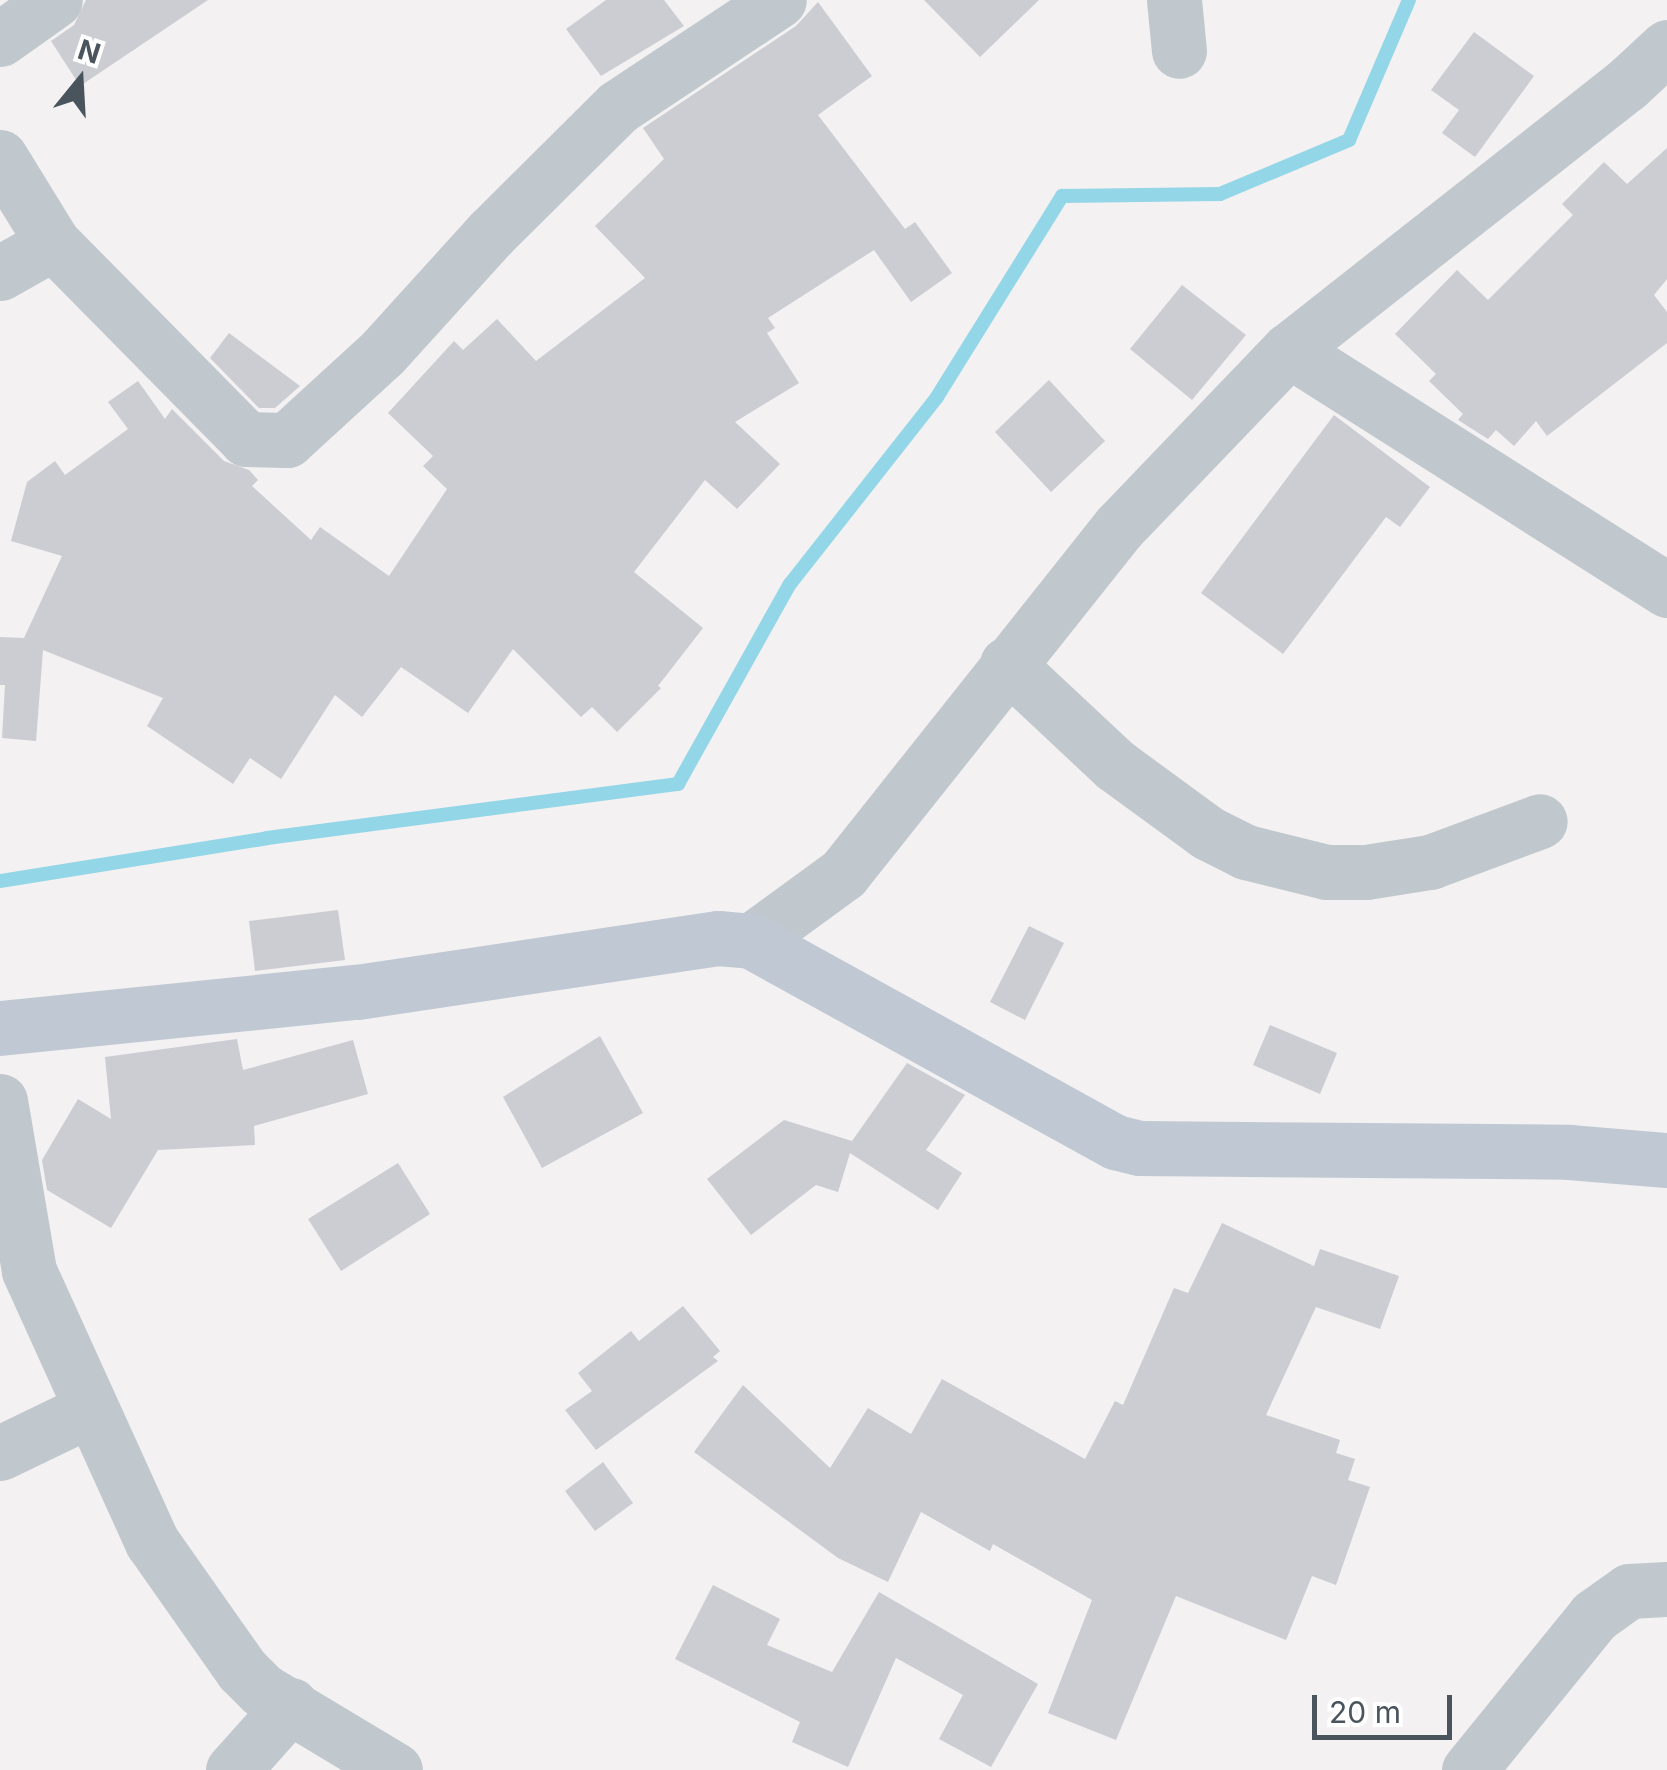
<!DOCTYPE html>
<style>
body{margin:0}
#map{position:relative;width:1667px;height:1770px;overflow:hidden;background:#f3f1f1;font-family:Inter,sans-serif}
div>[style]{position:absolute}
.stream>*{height:14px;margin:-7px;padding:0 7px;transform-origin:7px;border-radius:7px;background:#93d6e7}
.building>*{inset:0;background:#cbcdd3}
.street>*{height:55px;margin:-27.5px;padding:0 27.5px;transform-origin:27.5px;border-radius:27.5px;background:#c0c8ce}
.secondary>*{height:55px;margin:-27.5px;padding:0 27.5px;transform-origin:27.5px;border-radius:27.5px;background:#c0c9d3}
span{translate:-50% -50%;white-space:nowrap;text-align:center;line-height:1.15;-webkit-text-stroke:8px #fff;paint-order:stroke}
.north{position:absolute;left:30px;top:30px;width:100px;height:100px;-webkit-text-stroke:8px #fff;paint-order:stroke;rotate:18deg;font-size:28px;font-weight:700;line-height:40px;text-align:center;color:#4a545d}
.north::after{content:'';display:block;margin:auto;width:35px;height:45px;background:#4a545d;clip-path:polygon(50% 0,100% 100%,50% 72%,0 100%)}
.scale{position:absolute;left:1312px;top:1695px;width:140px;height:45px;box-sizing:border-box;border:5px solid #4a545d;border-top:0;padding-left:12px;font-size:30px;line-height:35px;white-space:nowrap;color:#4a545d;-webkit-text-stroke:8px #fff;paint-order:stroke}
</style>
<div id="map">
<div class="stream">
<i style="left:0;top:881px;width:270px;rotate:-9.1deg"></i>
<i style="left:267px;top:838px;width:415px;rotate:-7.5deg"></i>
<i style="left:678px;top:784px;width:229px;rotate:-60.8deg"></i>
<i style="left:790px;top:584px;width:238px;rotate:-51.8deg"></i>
<i style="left:937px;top:397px;width:237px;rotate:-58.1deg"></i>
<i style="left:1062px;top:196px;width:158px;rotate:-0.7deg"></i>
<i style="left:1220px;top:194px;width:140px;rotate:-22.7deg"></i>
<i style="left:1349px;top:140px;width:152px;rotate:-66.8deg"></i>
</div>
<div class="building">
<i style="clip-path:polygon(86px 0,208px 0,80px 86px,51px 41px,74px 25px)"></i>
<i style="clip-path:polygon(606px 0,664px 0,684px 26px,601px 76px,566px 29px)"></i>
<i style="clip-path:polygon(924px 0,1039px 0,980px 57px)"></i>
<i style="clip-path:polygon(818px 2px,872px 76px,818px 115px,905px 229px,915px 222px,952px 273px,911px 302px,874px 250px,768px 318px,775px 328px,767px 333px,799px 383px,735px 422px,780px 464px,737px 509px,705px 480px,634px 572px,703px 628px,658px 686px,661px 688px,617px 732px,592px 707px,581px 717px,513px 649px,468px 713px,401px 667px,362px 717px,335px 695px,281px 779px,250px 758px,233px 784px,147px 726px,163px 698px,43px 650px,36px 741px,2px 738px,5px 685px,0 685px,0 637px,24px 638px,62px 556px,11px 541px,27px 482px,55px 461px,65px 475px,128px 429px,108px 402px,138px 381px,165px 419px,172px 409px,224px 461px,249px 470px,258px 480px,252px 486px,311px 540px,320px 527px,389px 576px,447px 489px,423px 466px,433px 456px,388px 413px,454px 341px,463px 350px,497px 319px,536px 361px,645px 278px,595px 226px,664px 159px,643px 128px,796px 26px)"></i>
<i style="clip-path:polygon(1474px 32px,1534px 76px,1475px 157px,1442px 133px,1459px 110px,1431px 90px)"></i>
<i style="clip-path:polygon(1667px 148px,1667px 279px,1654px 295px,1667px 312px,1667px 343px,1547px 436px,1536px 421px,1514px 446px,1496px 430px,1488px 439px,1458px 420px,1463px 414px,1429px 381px,1436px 374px,1395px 334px,1457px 270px,1488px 300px,1573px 215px,1562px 204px,1604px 162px,1627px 184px)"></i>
<i style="clip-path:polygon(1182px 285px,1246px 335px,1192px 400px,1130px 349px)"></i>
<i style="clip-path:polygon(229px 333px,300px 386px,275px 408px,259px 408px,210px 358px)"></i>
<i style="clip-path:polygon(1049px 380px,1105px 441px,1051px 492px,995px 432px)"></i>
<i style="clip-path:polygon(1334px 415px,1430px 487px,1400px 527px,1386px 517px,1283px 654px,1201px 593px)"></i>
<i style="clip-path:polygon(338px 910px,345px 960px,255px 971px,249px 921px)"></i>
<i style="clip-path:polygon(1029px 926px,1064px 943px,1025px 1020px,990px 1002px)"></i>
<i style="clip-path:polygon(1270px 1025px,1337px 1053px,1320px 1094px,1253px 1065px)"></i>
<i style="clip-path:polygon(600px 1036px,643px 1113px,542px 1168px,503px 1097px)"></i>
<i style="clip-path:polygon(237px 1039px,243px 1070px,353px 1040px,368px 1094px,254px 1126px,255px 1145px,158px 1150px,111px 1228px,47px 1190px,42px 1160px,78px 1099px,111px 1119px,105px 1057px)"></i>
<i style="clip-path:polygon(907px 1063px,965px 1095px,926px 1150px,962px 1173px,938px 1210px,850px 1153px,838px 1192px,816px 1185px,751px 1235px,707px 1179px,784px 1120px,852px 1141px)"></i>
<i style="clip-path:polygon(398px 1163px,430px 1214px,341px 1271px,308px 1219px)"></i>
<i style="clip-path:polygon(1222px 1223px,1314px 1266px,1320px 1249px,1399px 1276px,1380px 1329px,1316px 1307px,1266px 1415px,1340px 1440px,1336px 1453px,1355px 1459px,1348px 1480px,1370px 1487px,1336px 1585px,1312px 1576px,1286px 1640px,1176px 1596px,1116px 1740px,1048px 1713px,1092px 1600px,993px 1544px,990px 1551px,921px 1512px,888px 1582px,838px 1558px,694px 1452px,743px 1385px,830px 1468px,868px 1408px,911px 1434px,942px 1379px,1085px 1459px,1115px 1401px,1123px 1405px,1174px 1288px,1188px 1293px)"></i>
<i style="clip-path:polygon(683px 1306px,720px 1351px,713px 1357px,718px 1361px,596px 1450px,565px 1410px,592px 1391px,578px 1373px,631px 1331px,639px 1341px)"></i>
<i style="clip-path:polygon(603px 1462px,633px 1503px,595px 1531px,565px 1491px)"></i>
<i style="clip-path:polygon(713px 1585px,780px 1619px,767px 1645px,832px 1672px,879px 1592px,1038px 1684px,991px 1767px,939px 1739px,963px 1695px,896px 1658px,848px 1767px,792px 1742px,800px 1722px,675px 1659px)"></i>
</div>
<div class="street">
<i style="left:1174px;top:0;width:51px;rotate:84.4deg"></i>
<i style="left:0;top:39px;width:67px;rotate:-35.3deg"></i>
<i style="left:0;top:157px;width:101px;rotate:58.4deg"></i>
<i style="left:53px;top:243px;width:275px;rotate:45.4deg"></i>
<i style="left:246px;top:439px;width:41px;rotate:1.4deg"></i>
<i style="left:287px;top:440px;width:130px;rotate:-42.5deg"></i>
<i style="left:383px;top:352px;width:161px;rotate:-47.8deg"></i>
<i style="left:491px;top:233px;width:179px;rotate:-44.8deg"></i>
<i style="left:618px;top:107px;width:193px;rotate:-33.6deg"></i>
<i style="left:0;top:273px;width:61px;rotate:-29.5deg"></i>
<i style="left:1289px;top:350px;width:448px;rotate:32.4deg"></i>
<i style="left:1007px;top:664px;width:148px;rotate:43.1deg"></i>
<i style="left:1115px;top:765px;width:115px;rotate:36.2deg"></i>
<i style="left:1208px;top:833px;width:42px;rotate:26.6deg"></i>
<i style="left:1246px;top:852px;width:83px;rotate:13.9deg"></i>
<i style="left:1327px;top:872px;width:39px"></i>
<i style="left:1366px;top:872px;width:65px;rotate:-8.9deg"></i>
<i style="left:1430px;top:862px;width:117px;rotate:-20.4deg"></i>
<i style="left:751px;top:941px;width:114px;rotate:-36.1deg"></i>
<i style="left:843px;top:874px;width:445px;rotate:-51.5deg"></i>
<i style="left:1120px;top:526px;width:244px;rotate:-46.2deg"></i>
<i style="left:1289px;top:350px;width:429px;rotate:-38.2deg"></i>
<i style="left:1626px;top:85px;width:56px;rotate:-42.8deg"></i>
<i style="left:0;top:1101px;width:172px;rotate:80.3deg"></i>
<i style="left:29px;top:1271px;width:298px;rotate:65.6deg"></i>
<i style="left:152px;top:1542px;width:156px;rotate:54.9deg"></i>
<i style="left:242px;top:1670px;width:28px;rotate:45deg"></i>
<i style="left:262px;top:1690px;width:155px;rotate:31deg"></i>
<i style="left:0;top:1453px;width:99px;rotate:-25.8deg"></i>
<i style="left:233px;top:1770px;width:87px;rotate:-48.3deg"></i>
<i style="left:1469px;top:1770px;width:198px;rotate:-50.9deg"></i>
<i style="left:1594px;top:1616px;width:43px;rotate:-35.5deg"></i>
<i style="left:1629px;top:1591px;width:38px;rotate:-3deg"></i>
</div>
<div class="secondary">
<i style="left:0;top:1028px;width:359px;rotate:-5.8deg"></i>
<i style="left:357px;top:992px;width:365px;rotate:-8.5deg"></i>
<i style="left:718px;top:938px;width:33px;rotate:5deg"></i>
<i style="left:751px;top:941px;width:416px;rotate:28.9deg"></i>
<i style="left:1115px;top:1142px;width:25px;rotate:14deg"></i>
<i style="left:1139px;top:1148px;width:430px;rotate:0.5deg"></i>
<i style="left:1569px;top:1152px;width:98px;rotate:4.7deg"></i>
</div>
<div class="north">N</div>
<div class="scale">20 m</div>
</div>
